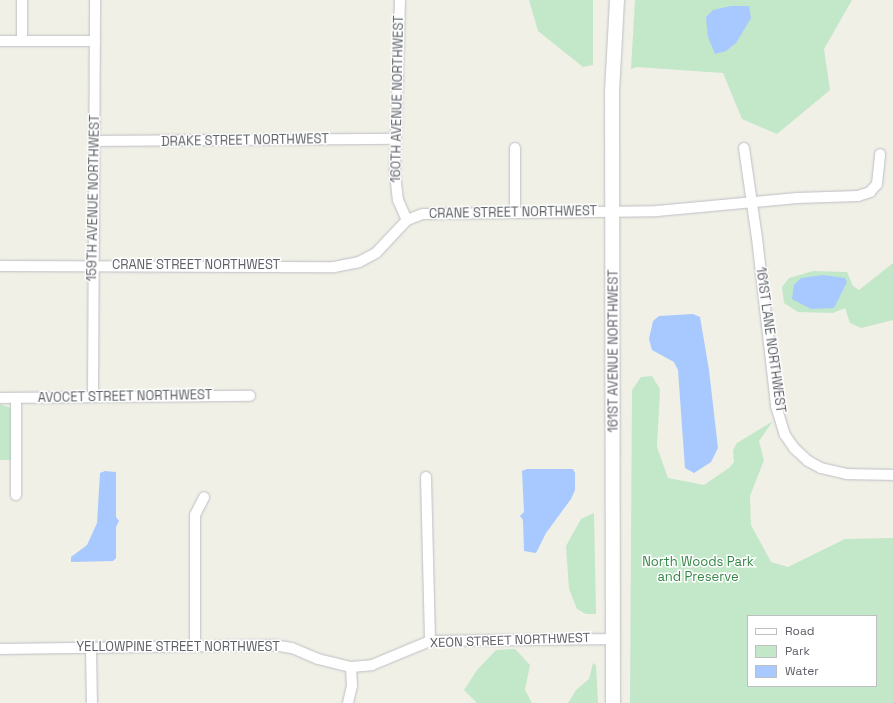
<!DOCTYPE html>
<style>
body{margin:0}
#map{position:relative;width:893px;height:703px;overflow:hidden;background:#f0f0e6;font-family:"Space Grotesk",sans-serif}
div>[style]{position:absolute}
.green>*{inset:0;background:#c3e7c9}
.water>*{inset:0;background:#a7c9ff}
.roads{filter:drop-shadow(0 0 1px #bdbec5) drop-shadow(0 0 1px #bdbec5)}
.street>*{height:10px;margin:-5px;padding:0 5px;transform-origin:5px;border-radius:5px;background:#fff}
.secondary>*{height:14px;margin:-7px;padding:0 7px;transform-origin:7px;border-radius:7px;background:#fff}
span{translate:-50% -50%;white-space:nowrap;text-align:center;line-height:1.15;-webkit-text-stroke:3px #fff;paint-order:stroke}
.street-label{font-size:13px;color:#5e6067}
.park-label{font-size:13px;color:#358647}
.legend{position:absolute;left:747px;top:615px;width:130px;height:72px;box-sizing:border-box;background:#fff;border:1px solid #bfbfc2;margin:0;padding:5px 7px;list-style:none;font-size:12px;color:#5e6067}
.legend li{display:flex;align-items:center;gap:8px;height:20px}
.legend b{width:20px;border:1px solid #bfbfc2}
</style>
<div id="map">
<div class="green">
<i style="clip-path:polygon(529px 0,593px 0,593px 65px,583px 67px,538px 31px)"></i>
<i style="clip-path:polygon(635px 0,852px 0,824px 49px,830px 90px,777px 134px,742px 119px,723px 73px,637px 67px,631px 69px)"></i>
<i style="clip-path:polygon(893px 263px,893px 320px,861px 328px,850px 323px,845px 308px,833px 313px,798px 312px,784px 303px,782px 287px,789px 278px,813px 271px,847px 272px,853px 286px,859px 290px)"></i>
<i style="clip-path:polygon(evenodd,652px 376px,660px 389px,657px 447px,668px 478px,704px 485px,729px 468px,734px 462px,733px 450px,737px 443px,773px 421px,759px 441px,764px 460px,750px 496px,751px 525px,771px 562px,788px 567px,845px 539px,893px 538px,893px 703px,630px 703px,632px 390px,641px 377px,652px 376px,748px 616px,876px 616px,876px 686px,748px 686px,748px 616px)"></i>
<i style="clip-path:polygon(0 404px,11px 408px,12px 460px,0 460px)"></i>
<i style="clip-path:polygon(594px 513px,596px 614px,586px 614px,577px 609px,569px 589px,566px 546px,581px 519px)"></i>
<i style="clip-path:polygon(515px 649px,530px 665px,525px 690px,532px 703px,477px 703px,464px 690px,477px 670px,496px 650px)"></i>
<i style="clip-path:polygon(593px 663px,596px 665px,598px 703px,568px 703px,576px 690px,589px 679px)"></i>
</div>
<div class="water">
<i style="clip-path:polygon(731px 6px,749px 6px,751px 18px,736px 43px,726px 51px,715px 54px,708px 37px,706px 17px,713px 10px)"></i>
<i style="clip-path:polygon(823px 275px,845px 278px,847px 282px,834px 308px,811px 309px,792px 299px,794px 285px,801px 278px)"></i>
<i style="clip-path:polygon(693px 314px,700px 317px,709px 370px,718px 448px,711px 462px,694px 473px,685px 468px,678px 370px,674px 362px,652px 350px,649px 339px,653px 321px,659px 316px)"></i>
<i style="clip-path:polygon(527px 469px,573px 469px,575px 473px,575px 490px,571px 499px,546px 533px,536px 553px,524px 551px,523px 520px,520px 516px,524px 512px,522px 471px)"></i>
<i style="clip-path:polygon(105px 471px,116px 472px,116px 517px,119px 521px,116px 527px,116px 558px,113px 561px,71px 562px,71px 557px,87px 545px,97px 523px,100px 473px)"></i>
</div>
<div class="roads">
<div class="street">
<i style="left:400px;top:0;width:173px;rotate:91.7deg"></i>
<i style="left:395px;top:173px;width:27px;rotate:84deg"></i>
<i style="left:398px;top:200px;width:22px;rotate:66deg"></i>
<i style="left:22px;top:40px;width:40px;rotate:-90deg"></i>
<i style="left:0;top:41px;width:95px"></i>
<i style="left:94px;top:141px;width:302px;rotate:-0.4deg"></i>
<i style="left:744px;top:148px;width:91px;rotate:81.8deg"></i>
<i style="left:757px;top:238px;width:169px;rotate:83.5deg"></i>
<i style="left:776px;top:406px;width:30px;rotate:73deg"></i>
<i style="left:785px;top:435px;width:16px;rotate:55deg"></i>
<i style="left:794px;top:448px;width:19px;rotate:43deg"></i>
<i style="left:808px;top:461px;width:15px;rotate:28deg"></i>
<i style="left:821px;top:468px;width:27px;rotate:13deg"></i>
<i style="left:847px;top:474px;width:46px;rotate:1.2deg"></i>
<i style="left:515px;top:212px;width:64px;rotate:-90deg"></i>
<i style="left:0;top:266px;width:334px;rotate:0.2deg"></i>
<i style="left:334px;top:267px;width:25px;rotate:-11deg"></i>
<i style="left:359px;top:262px;width:19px;rotate:-28deg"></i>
<i style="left:376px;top:253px;width:45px;rotate:-46.8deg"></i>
<i style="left:407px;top:220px;width:17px;rotate:-21deg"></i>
<i style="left:423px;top:214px;width:234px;rotate:-0.7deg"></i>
<i style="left:657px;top:211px;width:141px;rotate:-5.3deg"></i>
<i style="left:797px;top:198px;width:61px;rotate:-1.9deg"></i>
<i style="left:858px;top:196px;width:13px;rotate:-18deg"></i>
<i style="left:870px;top:192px;width:11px;rotate:-49deg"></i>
<i style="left:877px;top:184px;width:30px;rotate:-84deg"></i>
<i style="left:93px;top:396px;width:396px;rotate:-89.7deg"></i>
<i style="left:0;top:398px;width:250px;rotate:-0.5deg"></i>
<i style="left:426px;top:477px;width:164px;rotate:88.6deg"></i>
<i style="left:16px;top:495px;width:97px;rotate:-90deg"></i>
<i style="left:195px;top:646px;width:131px;rotate:-90deg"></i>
<i style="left:195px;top:515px;width:20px;rotate:-63deg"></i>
<i style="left:91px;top:648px;width:55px;rotate:89deg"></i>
<i style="left:0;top:649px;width:273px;rotate:-0.8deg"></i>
<i style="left:273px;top:645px;width:19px;rotate:9deg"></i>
<i style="left:292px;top:648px;width:28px;rotate:23deg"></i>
<i style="left:318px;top:659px;width:34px;rotate:14deg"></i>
<i style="left:348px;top:703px;width:17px;rotate:-77deg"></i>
<i style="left:352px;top:686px;width:19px;rotate:-93deg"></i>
<i style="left:351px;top:667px;width:21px;rotate:-5deg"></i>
<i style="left:372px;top:665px;width:63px;rotate:-22.5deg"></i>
<i style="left:430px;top:641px;width:183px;rotate:-0.6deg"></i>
</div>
<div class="secondary">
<i style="left:613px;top:703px;width:611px;rotate:-90.09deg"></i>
<i style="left:612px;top:92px;width:92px;rotate:-86.9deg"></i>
</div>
</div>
<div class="street-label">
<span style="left:398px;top:99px;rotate:-89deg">160TH AVENUE NORTHWEST</span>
<span style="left:245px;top:141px;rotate:-1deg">DRAKE STREET NORTHWEST</span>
<span style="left:94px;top:198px;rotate:-89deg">159TH AVENUE NORTHWEST</span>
<span style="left:513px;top:213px;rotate:-1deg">CRANE STREET NORTHWEST</span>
<span style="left:196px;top:265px">CRANE STREET NORTHWEST</span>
<span style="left:770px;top:340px;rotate:82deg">161ST LANE NORTHWEST</span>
<span style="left:614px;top:351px;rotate:-90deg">161ST AVENUE NORTHWEST</span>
<span style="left:125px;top:397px;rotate:-1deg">AVOCET STREET NORTHWEST</span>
<span style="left:510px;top:641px;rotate:-2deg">XEON STREET NORTHWEST</span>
<span style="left:178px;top:647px">YELLOWPINE STREET NORTHWEST</span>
</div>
<div class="park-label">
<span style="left:698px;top:570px">North Woods Park<br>and Preserve</span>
</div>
<ul class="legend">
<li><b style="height:5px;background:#fff"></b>Road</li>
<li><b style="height:11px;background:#c3e7c9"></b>Park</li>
<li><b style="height:11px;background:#a7c9ff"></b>Water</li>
</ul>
</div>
